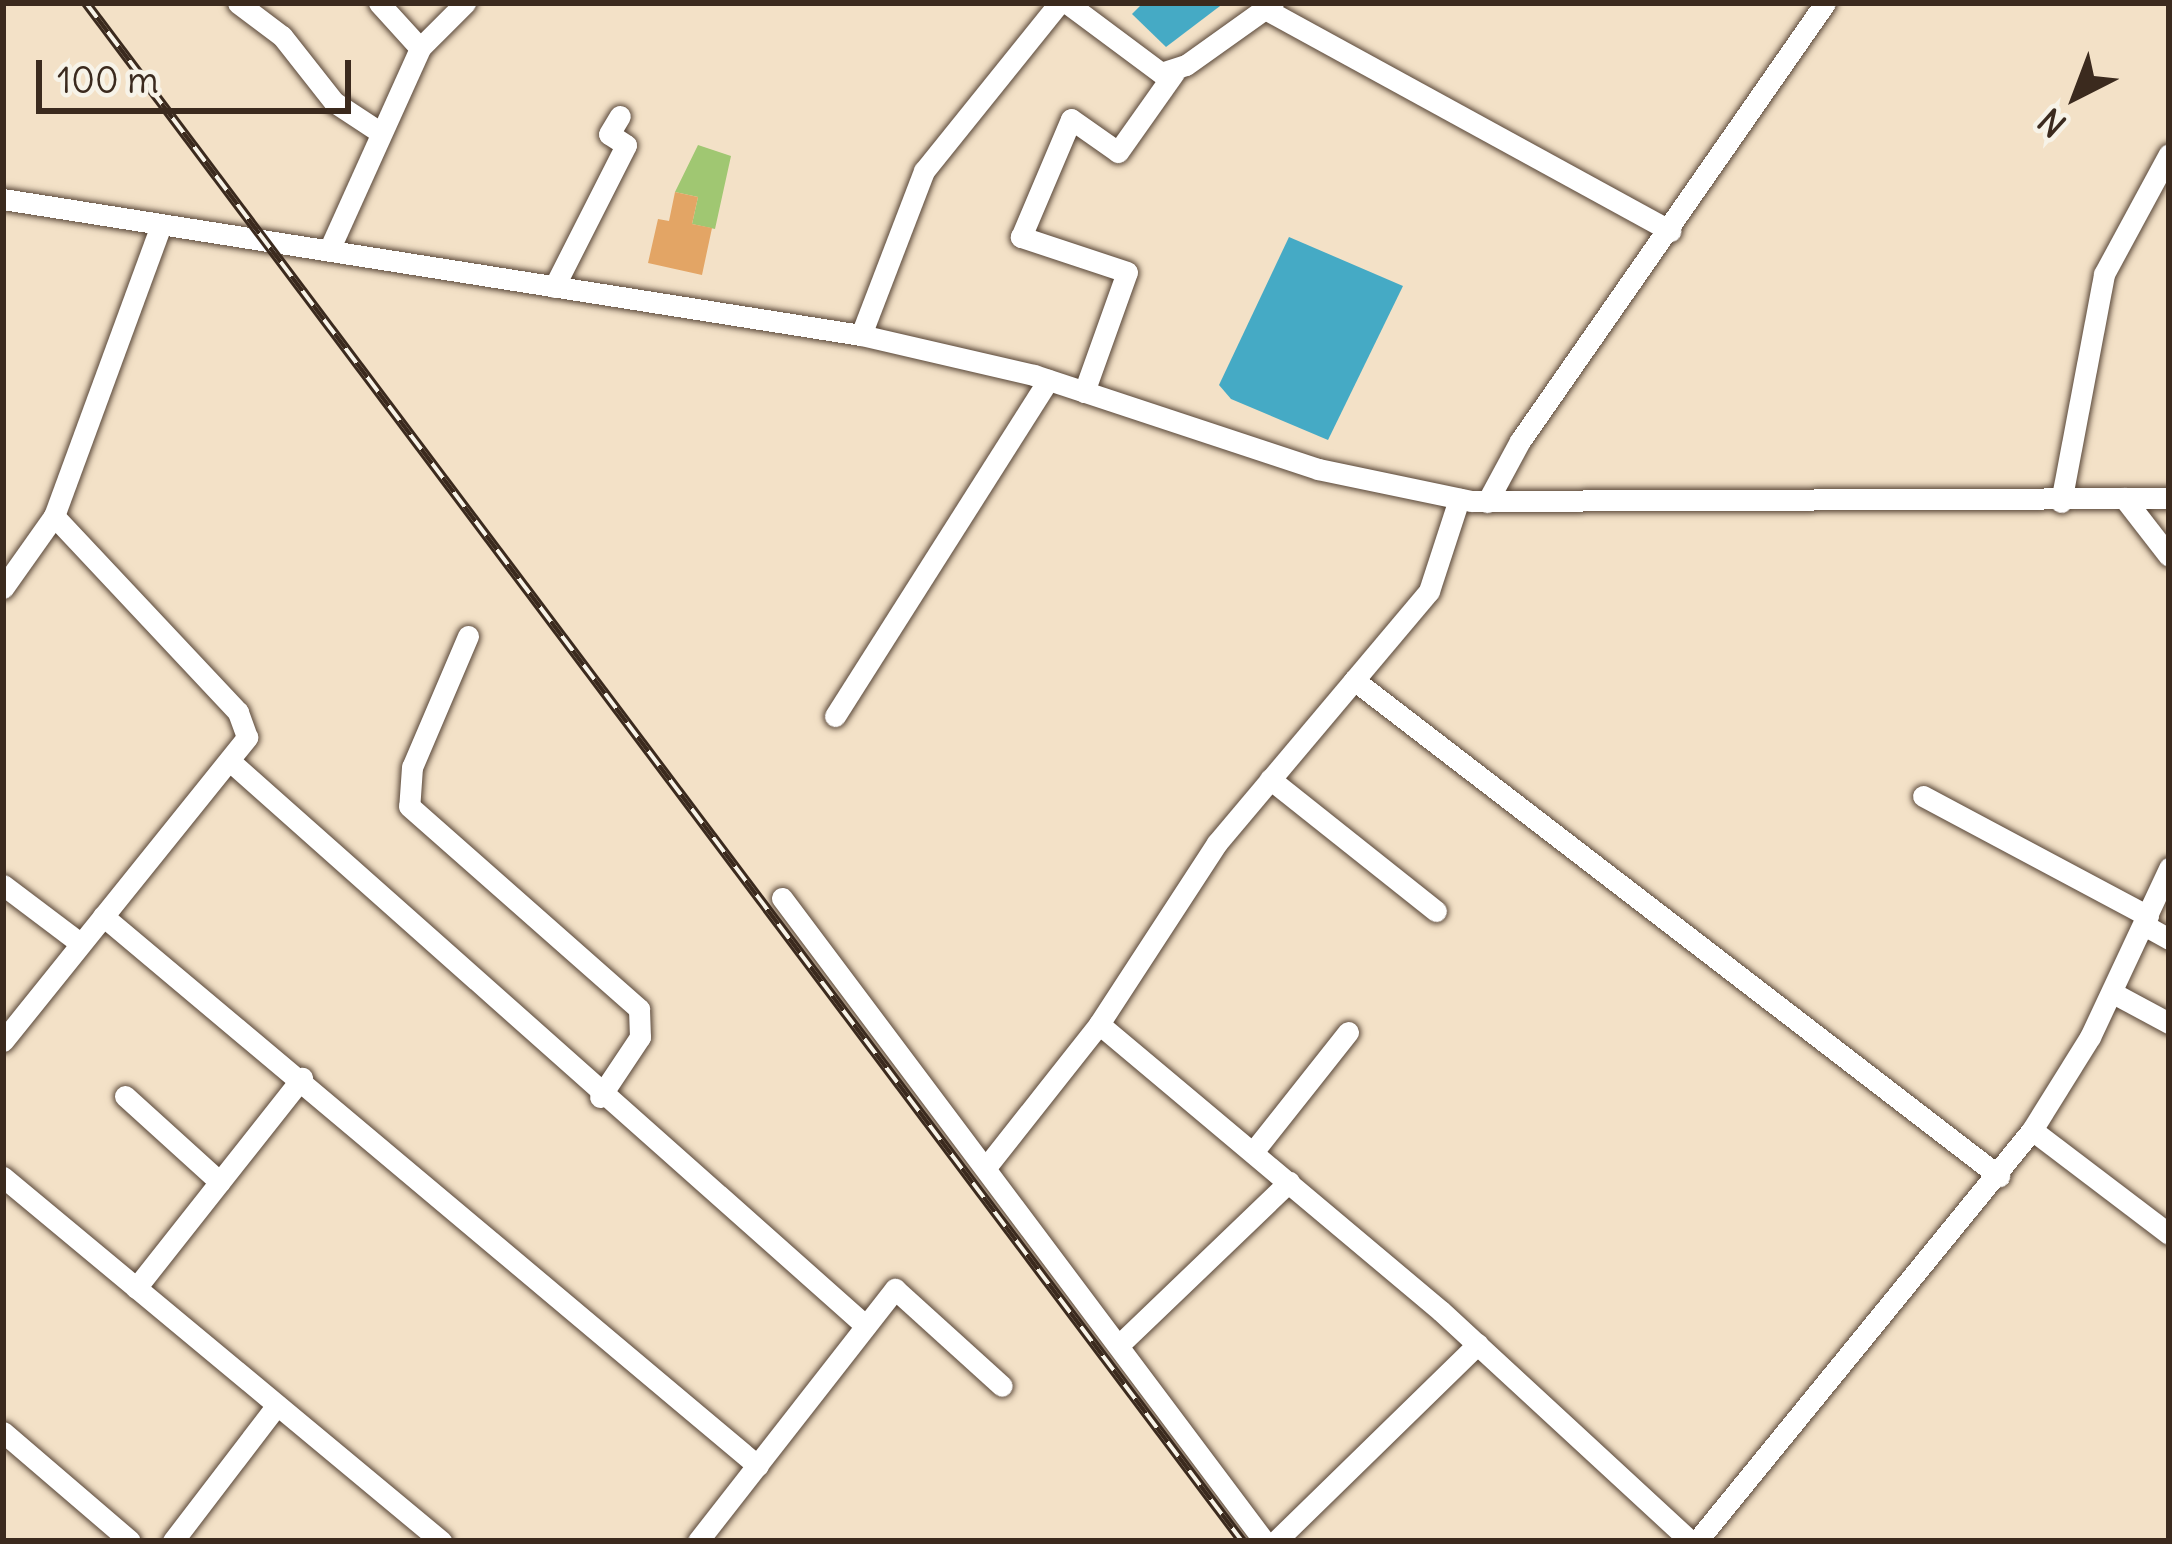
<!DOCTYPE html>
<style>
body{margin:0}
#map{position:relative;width:2172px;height:1544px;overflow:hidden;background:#f3e1c7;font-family:Delius,sans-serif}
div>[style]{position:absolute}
.green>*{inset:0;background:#a0c772}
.water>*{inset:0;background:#45aac5}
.building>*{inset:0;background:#e3a565}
.roads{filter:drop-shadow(0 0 3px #574537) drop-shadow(0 0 3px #574537)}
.minor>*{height:21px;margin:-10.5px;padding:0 10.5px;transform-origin:10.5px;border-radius:10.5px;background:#fff}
.rail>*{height:10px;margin-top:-5px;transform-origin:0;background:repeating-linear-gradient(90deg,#f7f3e8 0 18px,#3b2a1e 0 36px);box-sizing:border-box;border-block:3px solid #3b2a1e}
span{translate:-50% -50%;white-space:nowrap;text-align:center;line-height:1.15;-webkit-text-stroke:9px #f7f3e8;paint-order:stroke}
.frame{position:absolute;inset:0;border:6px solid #3b2a1e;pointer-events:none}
.north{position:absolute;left:2016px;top:36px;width:120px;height:120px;-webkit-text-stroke:9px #f7f3e8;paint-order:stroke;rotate:222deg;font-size:33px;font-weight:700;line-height:48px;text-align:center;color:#3b2a1e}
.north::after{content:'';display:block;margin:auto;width:42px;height:54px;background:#3b2a1e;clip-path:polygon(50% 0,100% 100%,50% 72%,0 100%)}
.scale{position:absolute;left:36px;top:60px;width:315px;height:54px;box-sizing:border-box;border:6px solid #3b2a1e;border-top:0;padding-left:15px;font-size:36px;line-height:42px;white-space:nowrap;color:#3b2a1e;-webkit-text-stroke:9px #f7f3e8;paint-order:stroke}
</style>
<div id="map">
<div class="green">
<i style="clip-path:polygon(698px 145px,731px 156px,715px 229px,692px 224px,698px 197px,675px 192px)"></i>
</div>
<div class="water">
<i style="clip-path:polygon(1143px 3px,1224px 3px,1166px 47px,1132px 14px)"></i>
<i style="clip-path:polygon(1289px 237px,1403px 286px,1328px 440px,1231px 399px,1219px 385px)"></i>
</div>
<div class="building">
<i style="clip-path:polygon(675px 192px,698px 197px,692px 224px,712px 228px,702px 275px,648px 263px,658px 219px,669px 221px)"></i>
</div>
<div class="roads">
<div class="minor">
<i style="left:238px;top:3px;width:55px;rotate:36.9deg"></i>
<i style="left:282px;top:36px;width:84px;rotate:51.8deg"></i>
<i style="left:334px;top:102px;width:56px;rotate:33.4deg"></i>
<i style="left:379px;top:3px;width:61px;rotate:47.7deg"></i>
<i style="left:1067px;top:3px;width:117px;rotate:36.7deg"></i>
<i style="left:1161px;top:73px;width:26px;rotate:-18deg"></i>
<i style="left:1186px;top:65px;width:107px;rotate:-35.5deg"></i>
<i style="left:1267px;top:10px;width:460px;rotate:28.7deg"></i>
<i style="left:3px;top:199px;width:869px;rotate:9.01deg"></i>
<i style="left:861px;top:335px;width:178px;rotate:13deg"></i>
<i style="left:1034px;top:375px;width:299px;rotate:18.3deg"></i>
<i style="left:1318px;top:469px;width:156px;rotate:11.8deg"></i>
<i style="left:1471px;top:501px;width:698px;rotate:-0.25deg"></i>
<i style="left:329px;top:250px;width:222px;rotate:-65.7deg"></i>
<i style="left:420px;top:48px;width:64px;rotate:-45deg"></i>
<i style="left:554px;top:287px;width:159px;rotate:-63.1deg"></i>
<i style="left:626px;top:145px;width:20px;rotate:-147deg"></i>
<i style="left:609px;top:134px;width:21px;rotate:-59deg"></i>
<i style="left:861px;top:335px;width:176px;rotate:-69deg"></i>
<i style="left:924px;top:171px;width:216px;rotate:-51.2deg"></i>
<i style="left:1084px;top:392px;width:127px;rotate:-70.3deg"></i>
<i style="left:1127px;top:272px;width:112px;rotate:-161.7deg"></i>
<i style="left:1021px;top:237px;width:128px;rotate:-67deg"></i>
<i style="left:1071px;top:119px;width:57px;rotate:35.1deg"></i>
<i style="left:1118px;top:152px;width:97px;rotate:-54.7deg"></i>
<i style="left:2124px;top:498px;width:73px;rotate:52.2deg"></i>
<i style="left:1487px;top:502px;width:69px;rotate:-61.6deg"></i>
<i style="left:1520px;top:441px;width:534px;rotate:-55.15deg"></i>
<i style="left:2061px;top:502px;width:232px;rotate:-79.3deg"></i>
<i style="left:2104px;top:274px;width:136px;rotate:-61.6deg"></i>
<i style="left:3px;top:588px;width:88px;rotate:-54.7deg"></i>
<i style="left:54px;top:516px;width:310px;rotate:-69.8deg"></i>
<i style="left:468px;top:636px;width:142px;rotate:113.1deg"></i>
<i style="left:412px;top:767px;width:39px;rotate:94deg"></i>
<i style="left:409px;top:806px;width:307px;rotate:41.4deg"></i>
<i style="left:639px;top:1009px;width:28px;rotate:88deg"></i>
<i style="left:640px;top:1037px;width:72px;rotate:123.7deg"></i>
<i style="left:1354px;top:680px;width:814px;rotate:37.56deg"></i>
<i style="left:835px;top:716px;width:398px;rotate:-57.6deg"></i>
<i style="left:231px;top:762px;width:849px;rotate:41.61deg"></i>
<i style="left:1270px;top:779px;width:212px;rotate:38.5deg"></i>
<i style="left:1923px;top:796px;width:255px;rotate:28.1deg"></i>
<i style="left:3px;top:885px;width:96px;rotate:37deg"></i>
<i style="left:782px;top:898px;width:804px;rotate:53.14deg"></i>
<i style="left:103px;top:916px;width:855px;rotate:40.02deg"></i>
<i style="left:2144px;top:925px;width:29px;rotate:29deg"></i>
<i style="left:2113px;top:993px;width:64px;rotate:28.2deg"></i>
<i style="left:1099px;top:1024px;width:446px;rotate:40deg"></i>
<i style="left:1441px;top:1311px;width:339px;rotate:42.7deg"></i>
<i style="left:3px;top:1041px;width:390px;rotate:-51.2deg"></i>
<i style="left:247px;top:737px;width:27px;rotate:-110deg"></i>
<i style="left:238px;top:712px;width:269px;rotate:-133.2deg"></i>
<i style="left:125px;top:1096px;width:128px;rotate:42.2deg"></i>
<i style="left:2032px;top:1130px;width:172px;rotate:37.2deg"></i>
<i style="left:1253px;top:1152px;width:153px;rotate:-51.6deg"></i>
<i style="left:987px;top:1166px;width:181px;rotate:-51.7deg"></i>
<i style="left:1099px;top:1024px;width:216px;rotate:-56.9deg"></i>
<i style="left:1217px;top:843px;width:329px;rotate:-49.9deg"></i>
<i style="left:1429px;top:591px;width:97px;rotate:-71.9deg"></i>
<i style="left:3px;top:1177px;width:570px;rotate:39.73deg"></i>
<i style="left:136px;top:1288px;width:268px;rotate:-51.7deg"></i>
<i style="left:1121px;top:1343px;width:233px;rotate:-43.8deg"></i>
<i style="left:3px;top:1432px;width:167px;rotate:40.6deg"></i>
<i style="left:173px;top:1541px;width:171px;rotate:-52.6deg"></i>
<i style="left:698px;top:1541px;width:320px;rotate:-52deg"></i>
<i style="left:895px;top:1289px;width:144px;rotate:42.2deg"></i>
<i style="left:1276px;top:1541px;width:282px;rotate:-44.3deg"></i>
<i style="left:1697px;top:1541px;width:530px;rotate:-50.82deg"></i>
<i style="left:2032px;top:1130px;width:110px;rotate:-58.1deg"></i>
<i style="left:2090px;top:1037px;width:187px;rotate:-64.9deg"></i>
</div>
</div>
<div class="rail">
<i style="left:86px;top:3px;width:1924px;rotate:53.07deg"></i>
</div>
<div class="frame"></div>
<div class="north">N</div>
<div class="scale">100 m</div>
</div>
